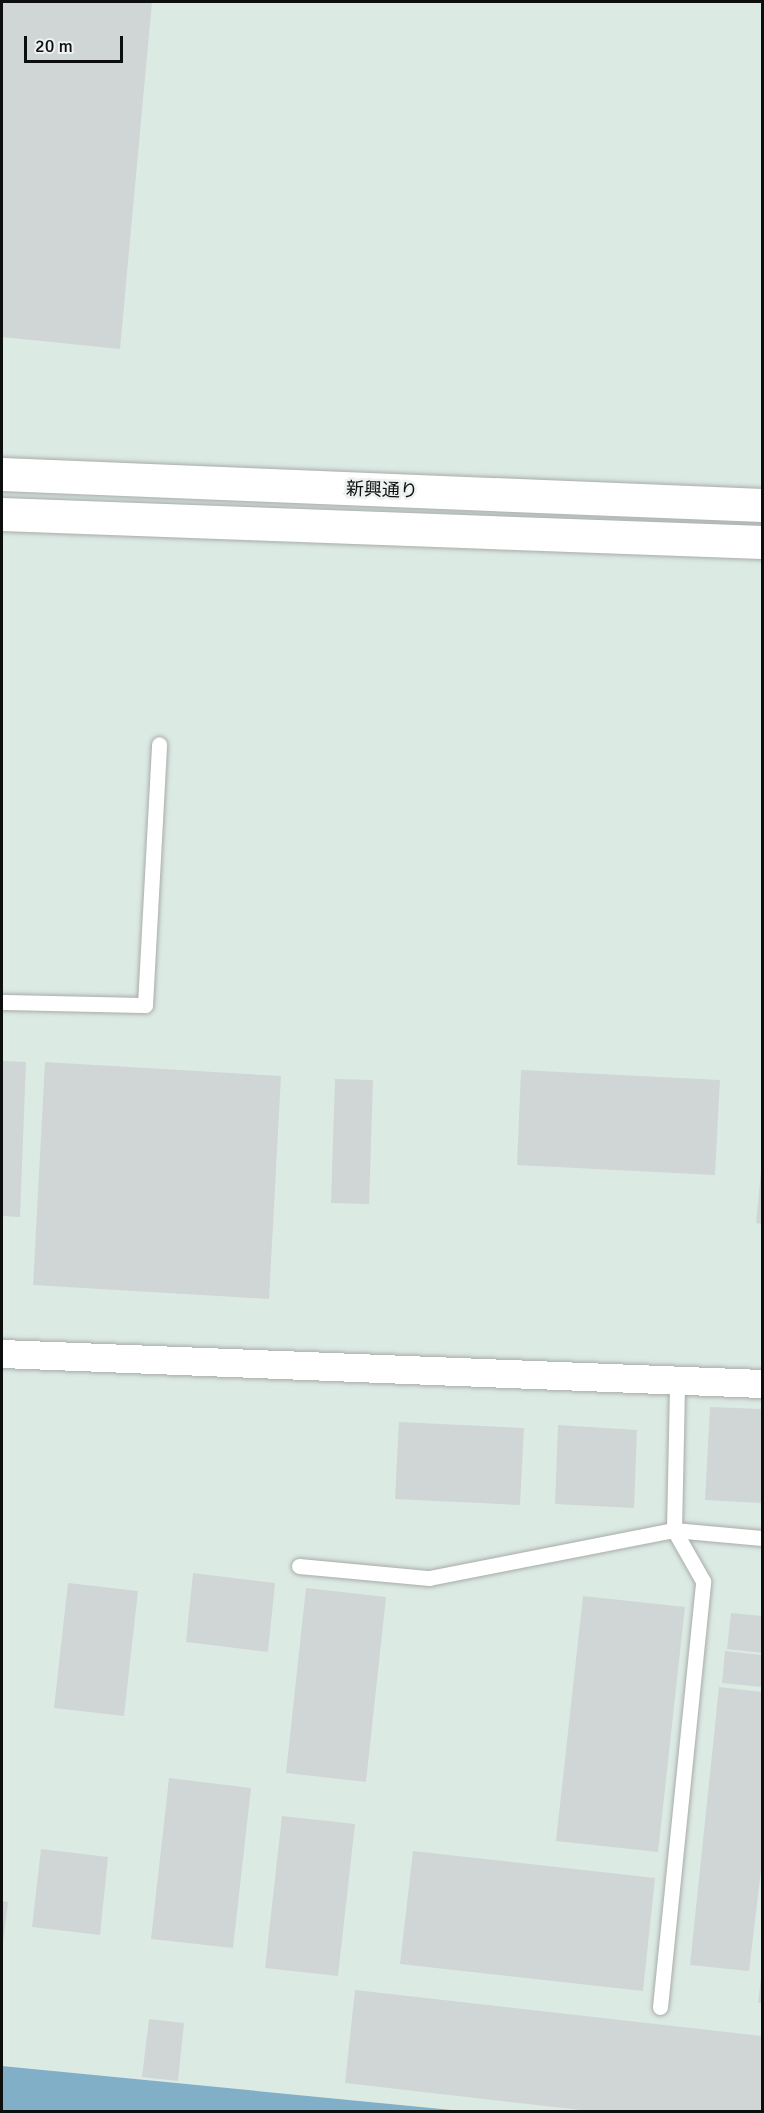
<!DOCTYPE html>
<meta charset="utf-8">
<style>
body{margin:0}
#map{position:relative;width:764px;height:2113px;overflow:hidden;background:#edf2f0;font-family:Signika,"Noto Sans JP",sans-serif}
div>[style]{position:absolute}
.built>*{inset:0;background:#dceae4}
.water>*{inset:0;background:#81afc7}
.building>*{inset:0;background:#d0d6d6}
.roads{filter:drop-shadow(0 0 2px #a8acaa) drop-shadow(0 0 2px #a8acaa)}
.service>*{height:15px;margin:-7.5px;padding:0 7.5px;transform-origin:7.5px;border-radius:7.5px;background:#fff}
.minor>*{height:28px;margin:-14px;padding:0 14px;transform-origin:14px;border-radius:14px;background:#fff}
.tertiary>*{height:33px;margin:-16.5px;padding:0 16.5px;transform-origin:16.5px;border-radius:16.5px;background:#fff}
span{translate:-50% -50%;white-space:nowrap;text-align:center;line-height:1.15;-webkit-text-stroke:5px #edf2f0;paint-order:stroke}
.street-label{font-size:18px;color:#0d0e0e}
.frame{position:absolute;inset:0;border:3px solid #0d0e0e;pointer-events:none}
.scale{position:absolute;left:24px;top:36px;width:99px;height:27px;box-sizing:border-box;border:3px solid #0d0e0e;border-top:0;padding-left:8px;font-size:18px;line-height:21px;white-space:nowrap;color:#0d0e0e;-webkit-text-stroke:4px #edf2f0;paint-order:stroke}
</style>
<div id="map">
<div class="built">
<i style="clip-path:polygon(2px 2px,762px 2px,762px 2111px,462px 2111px,2px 2066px)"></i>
</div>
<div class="water">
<i style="clip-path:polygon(2px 2066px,462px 2111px,2px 2111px)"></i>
</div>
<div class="building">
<i style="clip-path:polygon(2px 2px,152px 2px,120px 349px,2px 337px)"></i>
<i style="clip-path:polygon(2px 1061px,26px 1062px,20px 1217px,2px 1216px)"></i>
<i style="clip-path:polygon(45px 1062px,281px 1076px,269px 1299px,33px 1285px)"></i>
<i style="clip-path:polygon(521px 1070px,720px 1080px,715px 1175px,517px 1165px)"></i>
<i style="clip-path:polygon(335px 1079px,373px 1080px,369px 1204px,331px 1203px)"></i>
<i style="clip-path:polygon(761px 1172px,762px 1172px,762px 1224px,756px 1223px)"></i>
<i style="clip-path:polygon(710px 1407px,762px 1409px,762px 1503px,705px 1500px)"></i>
<i style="clip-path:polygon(399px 1422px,524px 1428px,520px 1505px,395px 1499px)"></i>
<i style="clip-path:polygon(558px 1425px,637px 1430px,634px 1508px,555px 1504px)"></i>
<i style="clip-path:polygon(193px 1573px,275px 1583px,268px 1652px,186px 1642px)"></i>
<i style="clip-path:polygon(68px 1583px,138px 1591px,124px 1716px,54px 1708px)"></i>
<i style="clip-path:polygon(306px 1588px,386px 1597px,366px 1782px,286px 1773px)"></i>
<i style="clip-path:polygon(583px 1596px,685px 1607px,658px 1852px,556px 1841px)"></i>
<i style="clip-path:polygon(731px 1613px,762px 1616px,762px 1653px,727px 1649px)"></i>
<i style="clip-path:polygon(725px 1651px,762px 1655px,762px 1687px,722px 1683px)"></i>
<i style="clip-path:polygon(719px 1687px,762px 1692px,762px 1862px,749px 1971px,690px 1965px)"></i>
<i style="clip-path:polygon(169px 1778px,251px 1788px,233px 1948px,151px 1939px)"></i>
<i style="clip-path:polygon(282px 1816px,355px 1824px,338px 1976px,265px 1968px)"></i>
<i style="clip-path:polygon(41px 1849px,108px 1857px,100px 1935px,32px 1927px)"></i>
<i style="clip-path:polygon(413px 1851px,655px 1878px,643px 1991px,400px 1964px)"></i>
<i style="clip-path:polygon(2px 1901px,8px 1902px,3px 1944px,2px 1944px)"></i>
<i style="clip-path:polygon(761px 1978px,762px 1978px,762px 2003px,758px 2003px)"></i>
<i style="clip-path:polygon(355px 1990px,762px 2036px,762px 2112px,598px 2112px,345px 2083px)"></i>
<i style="clip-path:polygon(149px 2019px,184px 2023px,178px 2081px,142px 2077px)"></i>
</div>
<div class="roads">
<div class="service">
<i style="left:2px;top:1002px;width:143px;rotate:1.2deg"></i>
<i style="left:145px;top:1005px;width:261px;rotate:-86.9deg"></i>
<i style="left:299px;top:1566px;width:131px;rotate:5.3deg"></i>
<i style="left:429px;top:1578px;width:250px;rotate:-11.1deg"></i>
<i style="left:674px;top:1530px;width:88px;rotate:5.2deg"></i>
<i style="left:660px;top:2007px;width:428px;rotate:-84.2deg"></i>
<i style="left:703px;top:1581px;width:59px;rotate:-119.6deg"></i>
<i style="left:674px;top:1530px;width:149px;rotate:-88.8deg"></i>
</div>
<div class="minor">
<i style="left:2px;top:1354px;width:761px;rotate:2.26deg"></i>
</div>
<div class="tertiary">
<i style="left:2px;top:474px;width:761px;rotate:2.34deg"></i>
<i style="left:2px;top:514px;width:761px;rotate:2.11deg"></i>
</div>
</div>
<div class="street-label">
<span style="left:382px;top:490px;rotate:2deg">新興通り</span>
</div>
<div class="frame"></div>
<div class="scale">20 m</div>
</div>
